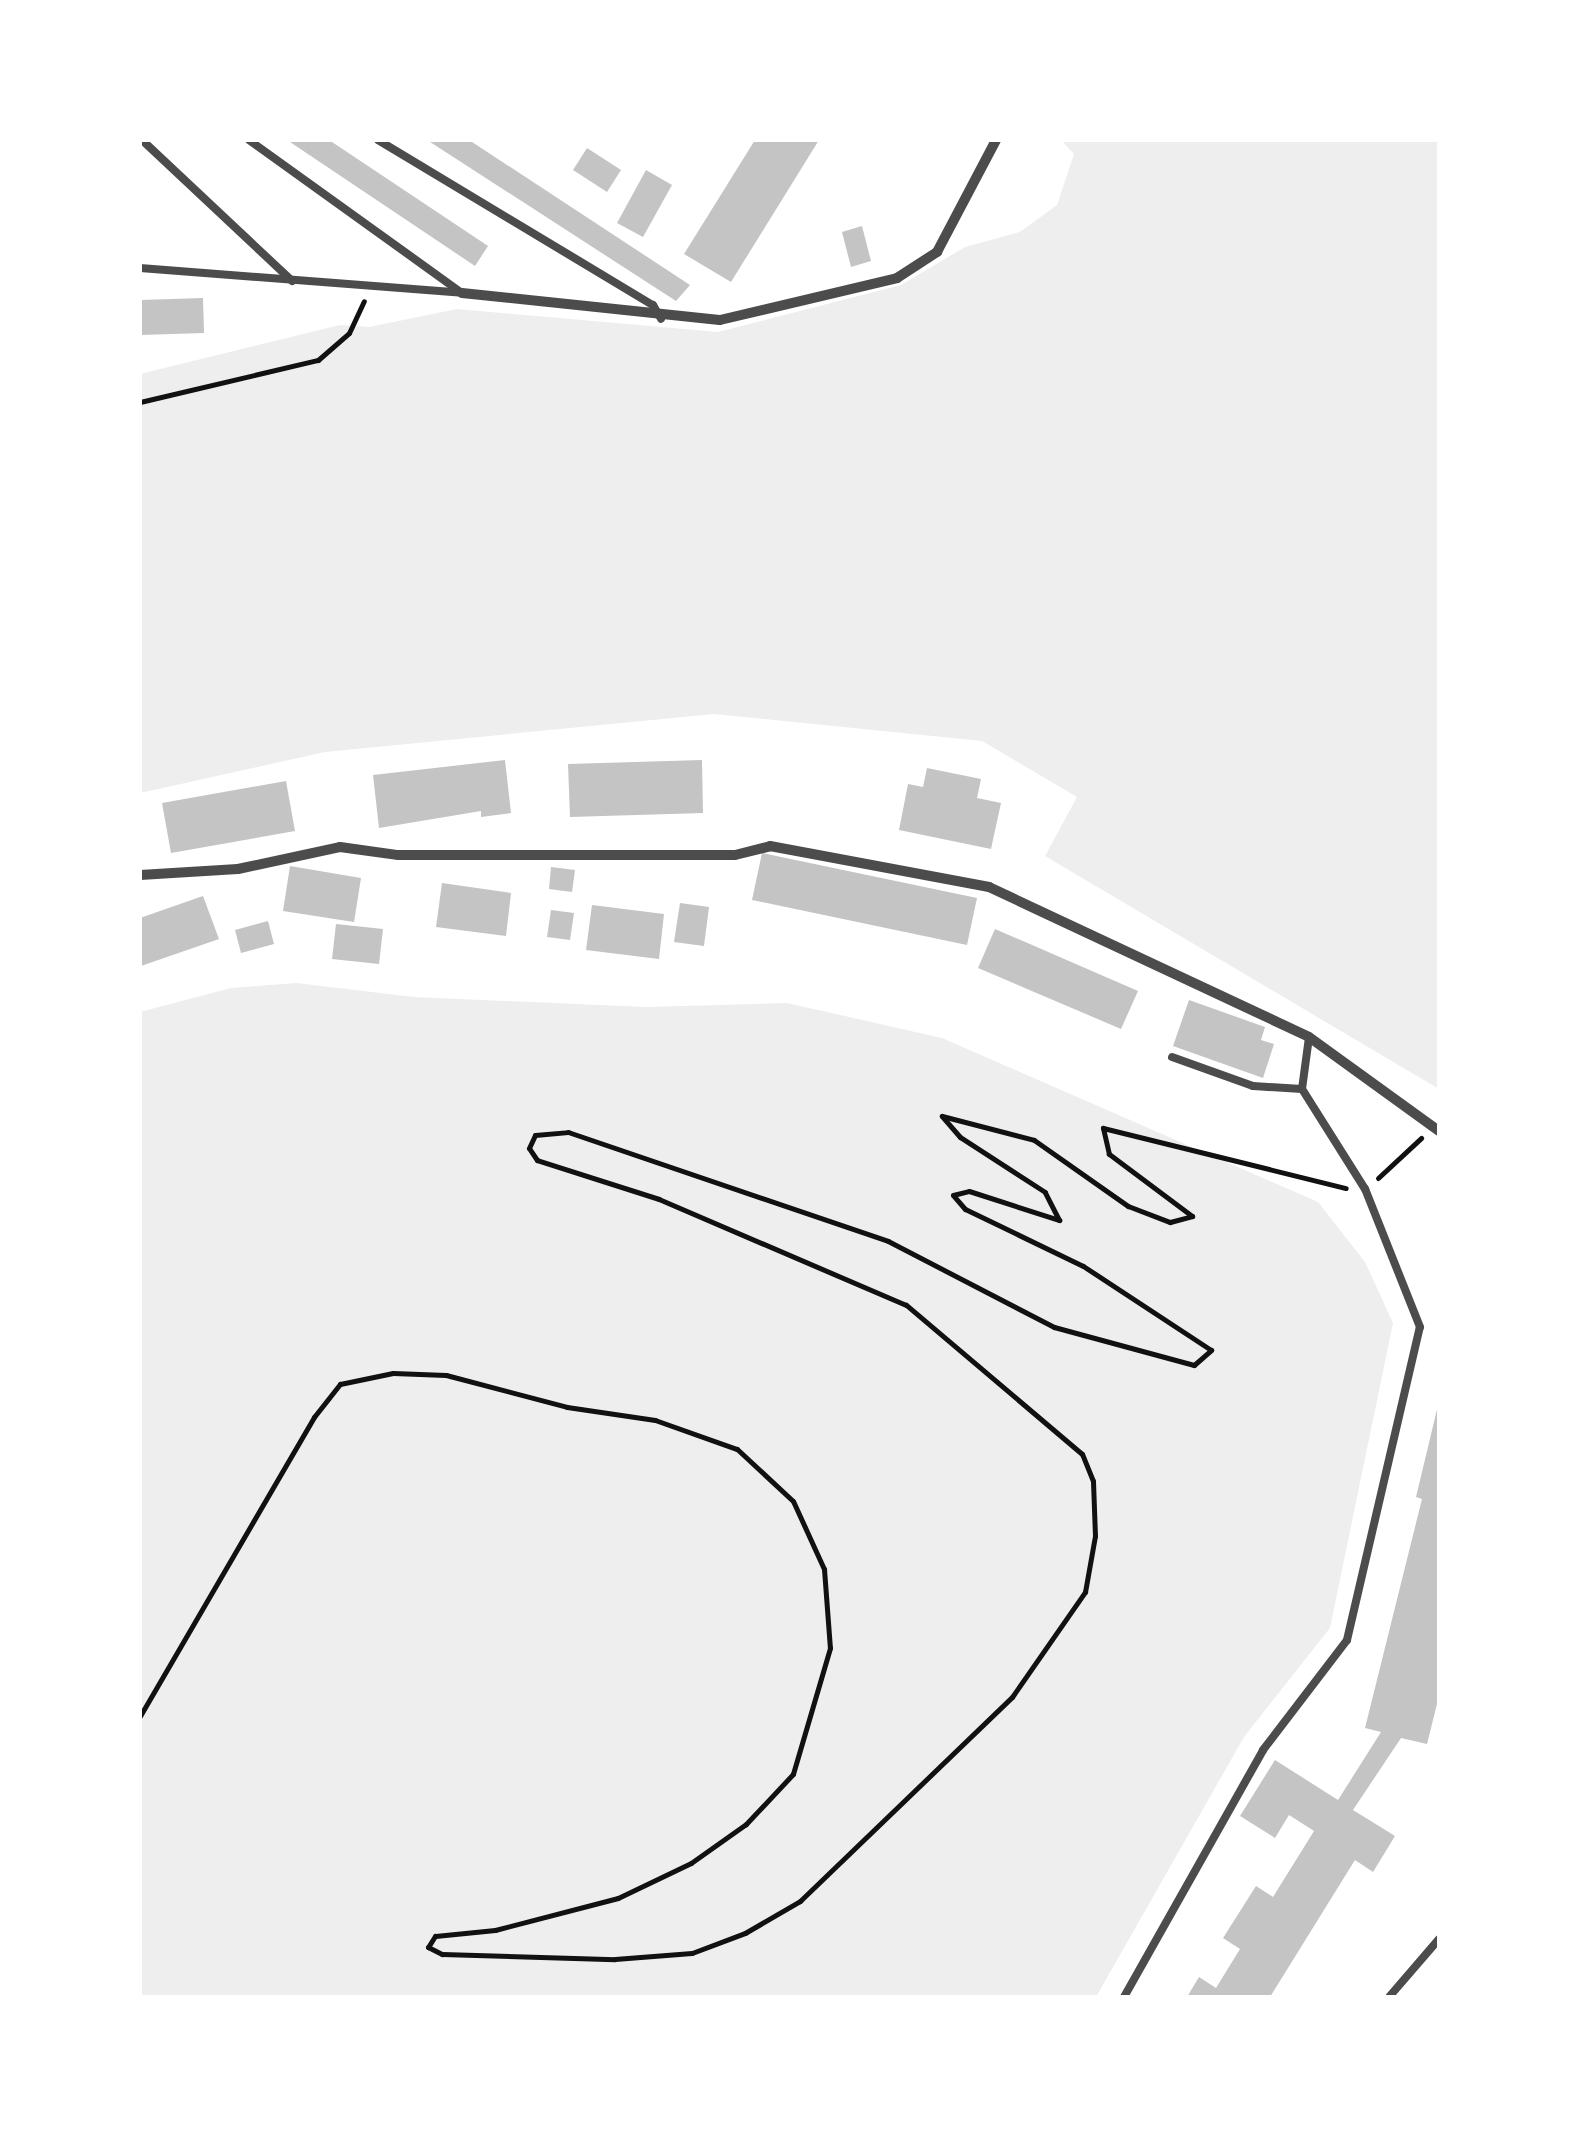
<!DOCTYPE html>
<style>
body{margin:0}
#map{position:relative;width:1579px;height:2137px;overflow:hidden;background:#fff;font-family:Manrope,sans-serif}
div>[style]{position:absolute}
.green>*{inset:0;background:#eee}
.building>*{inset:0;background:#c4c4c4}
.path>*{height:5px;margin:-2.5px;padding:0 2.5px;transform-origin:2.5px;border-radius:2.5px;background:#111}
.service>*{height:8px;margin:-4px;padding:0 4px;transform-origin:4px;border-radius:4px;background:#4c4c4c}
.minor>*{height:10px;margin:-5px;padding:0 5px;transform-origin:5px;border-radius:5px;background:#4c4c4c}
span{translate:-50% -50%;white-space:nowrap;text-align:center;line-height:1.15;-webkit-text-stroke:10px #fff;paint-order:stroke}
.frame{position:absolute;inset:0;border:142px solid #fff;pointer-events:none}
</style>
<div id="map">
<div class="green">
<i style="clip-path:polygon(1061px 140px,1439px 140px,1439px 1089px,1045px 856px,1077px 797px,982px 741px,714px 714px,325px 752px,140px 793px,140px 374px,340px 325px,369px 327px,457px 309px,718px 332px,901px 285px,965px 247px,1020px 232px,1057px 205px,1074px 154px)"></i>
<i style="clip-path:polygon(296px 983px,414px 997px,646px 1007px,787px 1003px,942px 1038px,1318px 1202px,1365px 1262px,1393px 1323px,1330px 1628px,1244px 1737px,1096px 1997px,140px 1997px,140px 1012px,231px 988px)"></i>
</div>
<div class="building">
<i style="clip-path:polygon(287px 140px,329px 140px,488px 246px,475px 266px)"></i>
<i style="clip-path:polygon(427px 140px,469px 140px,690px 285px,676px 301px)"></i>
<i style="clip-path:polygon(755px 140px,819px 140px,731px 282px,684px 254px)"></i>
<i style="clip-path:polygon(587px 148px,621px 170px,607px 192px,573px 170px)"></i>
<i style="clip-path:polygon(646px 170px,672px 185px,643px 237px,617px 223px)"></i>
<i style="clip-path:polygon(862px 226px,871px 261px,851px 267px,842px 232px)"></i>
<i style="clip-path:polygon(203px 298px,204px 333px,140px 335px,140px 300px)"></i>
<i style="clip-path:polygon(505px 760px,511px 813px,481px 817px,481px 811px,379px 828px,373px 775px)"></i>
<i style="clip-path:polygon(702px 760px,703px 813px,570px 817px,568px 764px)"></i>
<i style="clip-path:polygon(927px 768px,981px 779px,977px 798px,1001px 803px,991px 849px,899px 830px,908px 784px,923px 787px)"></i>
<i style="clip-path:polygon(286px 781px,295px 831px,171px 853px,162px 803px)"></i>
<i style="clip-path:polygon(762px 853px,977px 898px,967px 945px,752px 900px)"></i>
<i style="clip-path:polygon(290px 866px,361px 878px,354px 922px,283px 911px)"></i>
<i style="clip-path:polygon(551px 867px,575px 870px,572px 892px,549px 889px)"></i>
<i style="clip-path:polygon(442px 883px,511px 893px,506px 936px,436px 927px)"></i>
<i style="clip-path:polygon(203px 896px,219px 939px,141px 966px,140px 918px)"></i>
<i style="clip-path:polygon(680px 903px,709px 907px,704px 946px,674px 942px)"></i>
<i style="clip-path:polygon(592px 905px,664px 914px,659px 959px,586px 950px)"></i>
<i style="clip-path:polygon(551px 910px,574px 913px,570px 940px,547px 937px)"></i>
<i style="clip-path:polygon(268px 921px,274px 944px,241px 953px,235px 930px)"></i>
<i style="clip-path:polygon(336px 924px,383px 929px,379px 964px,332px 959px)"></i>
<i style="clip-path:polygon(995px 929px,1138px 991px,1121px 1029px,978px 968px)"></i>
<i style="clip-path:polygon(1189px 1000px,1265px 1027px,1261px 1040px,1274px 1044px,1263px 1078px,1173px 1046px)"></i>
<i style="clip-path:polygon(1439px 1401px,1439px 1696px,1427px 1744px,1401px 1738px,1353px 1810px,1395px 1836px,1373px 1872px,1355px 1860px,1270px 1997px,1187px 1997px,1199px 1977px,1216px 1988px,1240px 1949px,1223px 1938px,1256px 1886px,1273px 1897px,1314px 1831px,1289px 1815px,1275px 1838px,1240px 1816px,1275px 1760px,1338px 1800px,1381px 1732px,1365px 1728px,1422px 1499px,1416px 1497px)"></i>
</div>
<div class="path">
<i style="left:140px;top:402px;width:183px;rotate:-13.3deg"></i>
<i style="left:318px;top:360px;width:41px;rotate:-41.1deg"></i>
<i style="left:349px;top:333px;width:35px;rotate:-65deg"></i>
<i style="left:1378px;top:1178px;width:59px;rotate:-42.9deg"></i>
<i style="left:140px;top:1716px;width:346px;rotate:-59.8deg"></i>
<i style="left:314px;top:1417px;width:42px;rotate:-51.8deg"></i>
<i style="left:340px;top:1384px;width:54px;rotate:-11.7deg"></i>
<i style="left:393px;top:1373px;width:53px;rotate:2.2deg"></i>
<i style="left:446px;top:1375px;width:125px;rotate:14.8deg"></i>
<i style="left:567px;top:1407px;width:89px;rotate:8.4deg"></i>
<i style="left:655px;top:1420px;width:87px;rotate:19.5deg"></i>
<i style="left:737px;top:1449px;width:76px;rotate:42.9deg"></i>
<i style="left:793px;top:1501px;width:75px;rotate:65.5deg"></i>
<i style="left:824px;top:1569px;width:79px;rotate:85.7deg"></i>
<i style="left:830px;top:1648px;width:131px;rotate:106.4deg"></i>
<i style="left:793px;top:1774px;width:69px;rotate:133.2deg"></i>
<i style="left:746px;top:1824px;width:67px;rotate:144.7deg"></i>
<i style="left:691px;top:1863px;width:81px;rotate:154.4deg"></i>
<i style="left:618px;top:1898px;width:127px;rotate:165.4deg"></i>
<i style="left:495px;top:1930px;width:60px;rotate:174.3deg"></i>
<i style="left:435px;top:1936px;width:13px;rotate:122deg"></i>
<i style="left:428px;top:1947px;width:16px;rotate:27deg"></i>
<i style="left:442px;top:1954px;width:173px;rotate:1.7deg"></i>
<i style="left:615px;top:1959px;width:77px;rotate:-4.5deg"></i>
<i style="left:692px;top:1953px;width:57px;rotate:-20.7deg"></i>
<i style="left:745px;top:1933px;width:64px;rotate:-30.2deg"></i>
<i style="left:800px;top:1901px;width:294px;rotate:-43.9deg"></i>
<i style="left:1012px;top:1697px;width:128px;rotate:-55.2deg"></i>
<i style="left:1085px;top:1592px;width:57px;rotate:-79.9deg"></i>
<i style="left:1095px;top:1536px;width:55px;rotate:-92.1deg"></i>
<i style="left:1093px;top:1481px;width:29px;rotate:-112deg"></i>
<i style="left:1082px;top:1454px;width:231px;rotate:-139.7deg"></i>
<i style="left:906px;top:1305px;width:269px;rotate:-156.8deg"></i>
<i style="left:659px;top:1199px;width:128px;rotate:-162.3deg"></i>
<i style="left:537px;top:1160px;width:14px;rotate:-124deg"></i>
<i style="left:529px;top:1148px;width:14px;rotate:-65deg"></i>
<i style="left:535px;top:1135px;width:33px;rotate:-5deg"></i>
<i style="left:568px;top:1132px;width:338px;rotate:18.8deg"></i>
<i style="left:888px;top:1241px;width:187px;rotate:27.4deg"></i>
<i style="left:1054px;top:1327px;width:145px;rotate:15.2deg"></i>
<i style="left:1194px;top:1365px;width:23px;rotate:-41deg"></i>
<i style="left:1211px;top:1350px;width:153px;rotate:-146.7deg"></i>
<i style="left:1083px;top:1266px;width:131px;rotate:-154.2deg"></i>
<i style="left:965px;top:1209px;width:18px;rotate:-131deg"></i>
<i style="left:953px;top:1195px;width:16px;rotate:-14deg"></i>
<i style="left:969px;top:1191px;width:95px;rotate:17.9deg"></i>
<i style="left:1059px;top:1220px;width:31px;rotate:-117deg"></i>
<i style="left:1045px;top:1192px;width:101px;rotate:-147.1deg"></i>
<i style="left:960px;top:1137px;width:28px;rotate:-131deg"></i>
<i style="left:942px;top:1116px;width:95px;rotate:14.6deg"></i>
<i style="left:1034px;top:1140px;width:115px;rotate:35.1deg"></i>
<i style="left:1128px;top:1206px;width:45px;rotate:20.9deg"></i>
<i style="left:1170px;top:1222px;width:23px;rotate:-15deg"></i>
<i style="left:1192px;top:1216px;width:104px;rotate:-143.2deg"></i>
<i style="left:1109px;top:1154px;width:27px;rotate:-103deg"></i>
<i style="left:1103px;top:1128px;width:250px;rotate:13.9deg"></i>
</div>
<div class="service">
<i style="left:142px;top:140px;width:206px;rotate:43.2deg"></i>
<i style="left:249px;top:140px;width:262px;rotate:35.7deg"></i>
<i style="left:378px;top:140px;width:321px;rotate:31deg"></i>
<i style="left:653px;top:305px;width:16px;rotate:60deg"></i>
<i style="left:140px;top:268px;width:323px;rotate:4.4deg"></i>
<i style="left:1302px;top:1089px;width:52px;rotate:-82.3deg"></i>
<i style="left:1124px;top:1997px;width:283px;rotate:-60.6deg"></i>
<i style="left:1263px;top:1750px;width:138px;rotate:-52.6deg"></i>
<i style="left:1347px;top:1640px;width:321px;rotate:-76.9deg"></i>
<i style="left:1420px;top:1327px;width:149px;rotate:-111.7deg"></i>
<i style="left:1365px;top:1189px;width:118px;rotate:-122.2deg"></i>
<i style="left:1302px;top:1089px;width:49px;rotate:-176.5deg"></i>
<i style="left:1253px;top:1086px;width:86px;rotate:-160.3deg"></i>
<i style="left:1389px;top:1997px;width:77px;rotate:-49.2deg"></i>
</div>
<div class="minor">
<i style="left:462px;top:293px;width:259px;rotate:6deg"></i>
<i style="left:720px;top:320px;width:182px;rotate:-13.3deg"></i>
<i style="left:897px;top:278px;width:48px;rotate:-33deg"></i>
<i style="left:937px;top:252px;width:127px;rotate:-62.2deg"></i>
<i style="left:140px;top:875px;width:98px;rotate:-3.5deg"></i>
<i style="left:238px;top:869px;width:104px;rotate:-12.2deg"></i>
<i style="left:340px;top:847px;width:59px;rotate:7.9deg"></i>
<i style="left:398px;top:855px;width:337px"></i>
<i style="left:735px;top:855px;width:36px;rotate:-14deg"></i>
<i style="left:770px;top:846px;width:223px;rotate:10.6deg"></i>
<i style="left:989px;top:887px;width:353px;rotate:25.1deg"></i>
<i style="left:1309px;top:1037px;width:160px;rotate:35.9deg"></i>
</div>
<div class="frame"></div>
</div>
